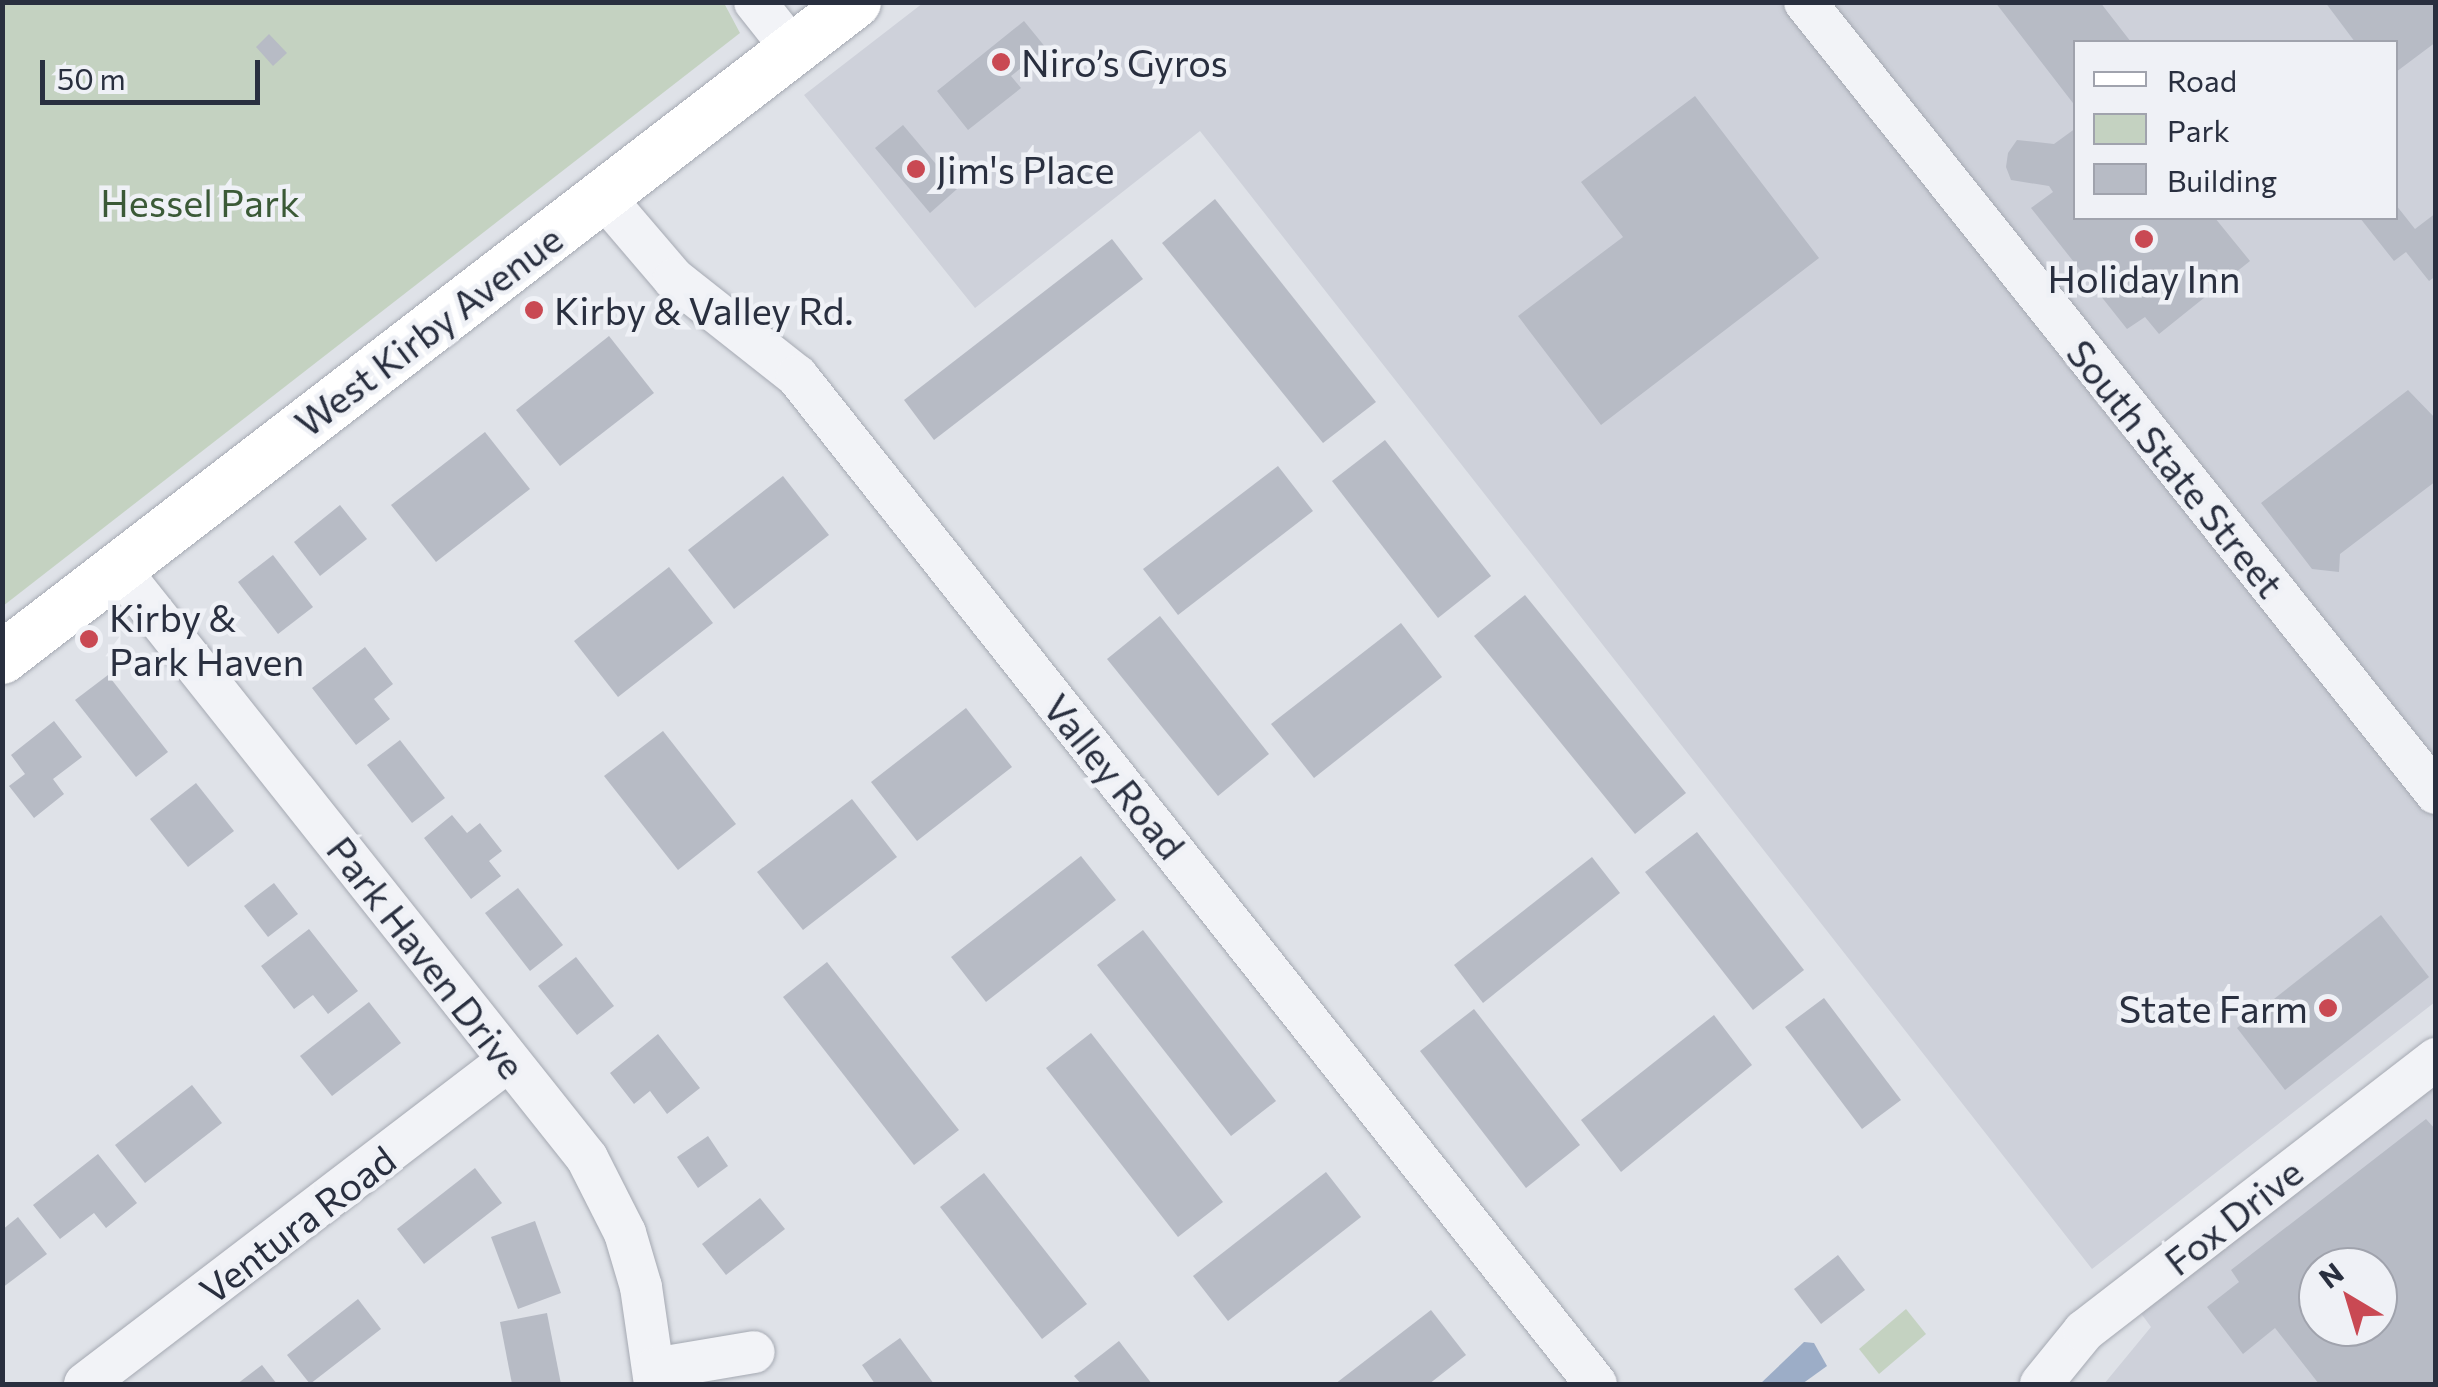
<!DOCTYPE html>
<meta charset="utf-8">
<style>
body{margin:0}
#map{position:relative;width:2438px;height:1387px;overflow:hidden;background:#dfe2e8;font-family:Commissioner,sans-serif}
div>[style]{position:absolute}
.built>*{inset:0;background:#ced1da}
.green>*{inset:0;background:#c4d2c1}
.water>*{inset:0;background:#9cadc7}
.building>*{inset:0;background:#b7bbc5}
.roads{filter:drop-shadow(0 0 2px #a5a9b2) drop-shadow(0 0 2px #a5a9b2)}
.minor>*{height:42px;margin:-21px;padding:0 21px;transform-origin:21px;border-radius:21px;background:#f2f3f7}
.major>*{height:52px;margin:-26px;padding:0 26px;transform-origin:26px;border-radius:26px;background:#fff}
.dots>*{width:28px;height:28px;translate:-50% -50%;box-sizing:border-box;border:5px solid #eff1f6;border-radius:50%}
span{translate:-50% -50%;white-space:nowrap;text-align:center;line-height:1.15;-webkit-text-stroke:9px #eff1f6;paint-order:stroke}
.poi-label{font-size:38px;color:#292f3f}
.left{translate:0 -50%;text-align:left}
.right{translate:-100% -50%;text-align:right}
.park-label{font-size:38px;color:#3b5a37}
.street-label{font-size:38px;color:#292f3f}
.frame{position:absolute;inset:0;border:5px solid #292f3f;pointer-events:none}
.legend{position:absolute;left:2073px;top:40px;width:325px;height:180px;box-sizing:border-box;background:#eff1f6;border:2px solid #a0a3ad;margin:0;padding:12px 18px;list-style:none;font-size:30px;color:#292f3f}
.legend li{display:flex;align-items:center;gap:20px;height:50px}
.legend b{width:50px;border:2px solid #a0a3ad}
.north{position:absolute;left:2298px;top:1247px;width:100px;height:100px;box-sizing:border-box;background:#eff1f6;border:2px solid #a0a3ad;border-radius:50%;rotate:322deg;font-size:28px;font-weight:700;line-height:40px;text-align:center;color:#292f3f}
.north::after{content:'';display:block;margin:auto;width:35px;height:45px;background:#c94953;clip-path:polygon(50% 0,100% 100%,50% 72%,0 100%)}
.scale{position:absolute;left:40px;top:60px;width:220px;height:45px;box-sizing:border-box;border:5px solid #292f3f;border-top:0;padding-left:12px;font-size:30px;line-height:35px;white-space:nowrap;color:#292f3f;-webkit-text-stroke:8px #eff1f6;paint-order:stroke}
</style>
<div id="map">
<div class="built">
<i style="clip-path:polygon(evenodd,923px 3px,2435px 3px,2435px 1002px,2092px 1269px,1200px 131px,975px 308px,804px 95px,923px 3px,2076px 42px,2396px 42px,2396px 218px,2076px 218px,2076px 42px)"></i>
<i style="clip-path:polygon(evenodd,2435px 1084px,2435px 1384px,2104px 1384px,2151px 1327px,2140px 1312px,2435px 1084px,2318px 1267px,2378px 1267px,2378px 1327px,2318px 1327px,2318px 1267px)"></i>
</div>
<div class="green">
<i style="clip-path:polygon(3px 3px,724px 3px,740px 33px,3px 606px)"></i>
<i style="clip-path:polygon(1906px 1309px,1926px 1334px,1879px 1374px,1859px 1349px)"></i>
</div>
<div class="water">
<i style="clip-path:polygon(1804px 1342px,1814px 1343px,1827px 1366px,1802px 1384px,1760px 1384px)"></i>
</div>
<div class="building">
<i style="clip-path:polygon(1995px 2px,2100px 2px,2131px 42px,2076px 42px,2076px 107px)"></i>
<i style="clip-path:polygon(2325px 2px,2436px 2px,2436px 42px,2396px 72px,2396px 42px,2355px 42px)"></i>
<i style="clip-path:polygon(1024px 21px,1046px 48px,1011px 76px,1021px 88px,968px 130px,937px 91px)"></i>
<i style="clip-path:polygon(269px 34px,287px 53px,273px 66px,256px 47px)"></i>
<i style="clip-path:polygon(1695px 96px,1819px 258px,1601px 425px,1518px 316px,1623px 237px,1581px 182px)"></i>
<i style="clip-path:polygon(903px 125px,957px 189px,930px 213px,875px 148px)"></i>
<i style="clip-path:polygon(2076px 128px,2076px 218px,2215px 218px,2250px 261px,2159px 334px,2145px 317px,2127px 329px,2031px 208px,2053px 192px,2049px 186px,2011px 180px,2006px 167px,2008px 153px,2017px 140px,2054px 144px)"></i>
<i style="clip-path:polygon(1215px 199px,1376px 402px,1323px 443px,1162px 243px)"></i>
<i style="clip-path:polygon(2396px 205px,2415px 229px,2436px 213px,2436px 276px,2429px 281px,2406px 252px,2394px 261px,2360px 218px,2396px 218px)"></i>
<i style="clip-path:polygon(1112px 239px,1143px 279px,934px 440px,904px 400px)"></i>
<i style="clip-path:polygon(609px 336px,654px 393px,560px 466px,516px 410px)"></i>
<i style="clip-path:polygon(2408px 390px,2436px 419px,2436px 481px,2340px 554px,2339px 572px,2312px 569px,2261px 503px)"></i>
<i style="clip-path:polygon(485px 432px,530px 489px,436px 562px,391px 505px)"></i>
<i style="clip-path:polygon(1385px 440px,1491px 576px,1438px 618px,1332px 481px)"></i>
<i style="clip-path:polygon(1278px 466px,1313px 511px,1178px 615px,1143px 569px)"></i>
<i style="clip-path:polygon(783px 476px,829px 535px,734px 609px,688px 550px)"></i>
<i style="clip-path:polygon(340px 505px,367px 539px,320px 576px,294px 542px)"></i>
<i style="clip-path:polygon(273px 555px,313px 607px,278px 634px,238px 582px)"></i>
<i style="clip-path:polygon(669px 567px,713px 623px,618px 697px,574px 641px)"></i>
<i style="clip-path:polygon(1525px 595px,1686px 793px,1635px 834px,1474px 636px)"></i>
<i style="clip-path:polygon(1160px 616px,1269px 754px,1218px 796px,1107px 659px)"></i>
<i style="clip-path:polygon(1401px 623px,1442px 677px,1314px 778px,1271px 724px)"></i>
<i style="clip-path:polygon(365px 647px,393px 684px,374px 699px,390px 719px,356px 745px,312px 688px)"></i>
<i style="clip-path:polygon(108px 675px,168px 752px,136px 777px,75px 700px)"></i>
<i style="clip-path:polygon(966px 708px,1012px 767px,917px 841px,871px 782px)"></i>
<i style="clip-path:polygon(54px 721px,82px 757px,53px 779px,64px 794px,34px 818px,9px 786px,25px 774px,11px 755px)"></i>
<i style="clip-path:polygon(663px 731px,736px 824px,678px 870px,604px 776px)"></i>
<i style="clip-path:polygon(400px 740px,445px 798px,412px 823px,367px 765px)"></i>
<i style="clip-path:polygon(196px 783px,234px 831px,188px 867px,150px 819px)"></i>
<i style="clip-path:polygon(852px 799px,897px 857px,803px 930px,757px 872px)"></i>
<i style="clip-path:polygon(452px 815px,467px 833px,480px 823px,502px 851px,489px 861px,501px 876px,471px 899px,424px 838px)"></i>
<i style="clip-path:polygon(1697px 832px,1804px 970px,1753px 1010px,1645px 872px)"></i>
<i style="clip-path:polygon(1081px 856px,1116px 900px,986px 1002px,951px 957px)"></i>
<i style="clip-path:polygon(1592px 857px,1620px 893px,1483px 1003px,1454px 965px)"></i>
<i style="clip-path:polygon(274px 883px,298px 914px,268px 937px,244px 906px)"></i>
<i style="clip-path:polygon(518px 888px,563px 945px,530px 971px,485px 913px)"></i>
<i style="clip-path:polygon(2381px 915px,2429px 977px,2285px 1090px,2237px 1028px)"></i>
<i style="clip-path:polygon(309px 929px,358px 991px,328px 1014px,313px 995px,294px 1009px,261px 966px)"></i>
<i style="clip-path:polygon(1143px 930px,1276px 1101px,1231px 1136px,1097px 965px)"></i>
<i style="clip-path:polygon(576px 957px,614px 1006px,577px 1035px,538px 986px)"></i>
<i style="clip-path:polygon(827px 962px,959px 1130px,914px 1165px,783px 997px)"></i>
<i style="clip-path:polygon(1824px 998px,1901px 1100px,1862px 1129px,1785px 1027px)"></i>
<i style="clip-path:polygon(369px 1002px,401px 1043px,332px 1096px,300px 1056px)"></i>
<i style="clip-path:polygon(1474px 1009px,1580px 1145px,1526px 1188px,1420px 1051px)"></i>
<i style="clip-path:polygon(1714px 1015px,1752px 1065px,1621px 1172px,1581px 1120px)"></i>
<i style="clip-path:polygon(1091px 1033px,1223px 1202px,1178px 1237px,1046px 1068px)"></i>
<i style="clip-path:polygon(658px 1034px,700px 1088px,667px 1114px,650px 1091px,634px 1104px,610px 1073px)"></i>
<i style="clip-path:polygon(192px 1085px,222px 1123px,145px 1183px,115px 1145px)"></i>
<i style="clip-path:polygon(evenodd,2426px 1119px,2436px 1130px,2436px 1384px,2319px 1384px,2275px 1328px,2243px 1354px,2207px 1307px,2239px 1282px,2231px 1270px,2426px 1119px,2318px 1267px,2378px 1267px,2378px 1327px,2318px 1327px,2318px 1267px)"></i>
<i style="clip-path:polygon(708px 1136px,728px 1166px,698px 1188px,677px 1157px)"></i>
<i style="clip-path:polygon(98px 1154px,137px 1203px,106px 1228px,94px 1213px,60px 1239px,33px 1205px)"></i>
<i style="clip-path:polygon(475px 1168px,502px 1203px,424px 1264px,397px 1229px)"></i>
<i style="clip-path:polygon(1326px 1172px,1361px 1217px,1228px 1321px,1193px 1276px)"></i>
<i style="clip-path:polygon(984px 1173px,1087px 1304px,1042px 1339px,940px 1207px)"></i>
<i style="clip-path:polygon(760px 1198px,785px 1229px,726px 1275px,702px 1244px)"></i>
<i style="clip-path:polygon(18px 1217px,47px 1254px,2px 1288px,2px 1230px)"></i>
<i style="clip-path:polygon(535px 1221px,561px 1293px,518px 1309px,491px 1237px)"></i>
<i style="clip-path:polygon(1838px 1255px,1865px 1290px,1821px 1324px,1794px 1289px)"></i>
<i style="clip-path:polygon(358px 1299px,381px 1329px,310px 1384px,287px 1355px)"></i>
<i style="clip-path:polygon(1431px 1310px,1466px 1355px,1429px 1384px,1335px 1384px)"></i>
<i style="clip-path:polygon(547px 1313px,561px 1384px,512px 1384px,500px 1322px)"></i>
<i style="clip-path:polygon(900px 1338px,934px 1384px,875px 1384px,862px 1365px)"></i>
<i style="clip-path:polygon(1119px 1341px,1152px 1384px,1081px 1384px,1074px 1376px)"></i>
<i style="clip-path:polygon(262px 1365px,277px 1384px,237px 1384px)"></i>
</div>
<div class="roads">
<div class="minor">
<i style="left:755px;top:2px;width:61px;rotate:51.6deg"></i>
<i style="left:1805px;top:2px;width:1012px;rotate:51.42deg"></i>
<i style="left:603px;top:196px;width:109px;rotate:49.5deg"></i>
<i style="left:674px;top:279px;width:157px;rotate:38.3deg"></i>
<i style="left:797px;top:376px;width:1286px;rotate:51.6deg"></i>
<i style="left:119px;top:569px;width:752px;rotate:51.53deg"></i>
<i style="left:587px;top:1158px;width:84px;rotate:63.1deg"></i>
<i style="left:625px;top:1233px;width:56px;rotate:73.5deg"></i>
<i style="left:641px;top:1287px;width:98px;rotate:81.8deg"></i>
<i style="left:654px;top:1369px;width:101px;rotate:-9.6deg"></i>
<i style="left:85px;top:1384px;width:532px;rotate:-37.37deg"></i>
<i style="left:2041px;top:1384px;width:68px;rotate:-50.9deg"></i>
<i style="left:2084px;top:1331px;width:445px;rotate:-37.7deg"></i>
</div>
<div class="major">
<i style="left:2px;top:658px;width:1076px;rotate:-37.56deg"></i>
</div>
</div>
<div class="dots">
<i style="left:1001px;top:62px;background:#c94953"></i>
<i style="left:916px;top:169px;background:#c94953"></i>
<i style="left:2144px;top:239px;background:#c94953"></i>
<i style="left:534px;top:310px;background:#c94953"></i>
<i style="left:89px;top:639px;background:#c94953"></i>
<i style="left:2328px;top:1008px;background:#c94953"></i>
</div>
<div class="poi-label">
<span class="left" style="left:1021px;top:62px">Niro’s Gyros</span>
<span class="left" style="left:936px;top:169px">Jim's Place</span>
<span style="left:2144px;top:278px">Holiday Inn</span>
<span class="left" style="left:554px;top:310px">Kirby &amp; Valley Rd.</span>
<span class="left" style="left:109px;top:639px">Kirby &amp;<br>Park Haven</span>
<span class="right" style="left:2308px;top:1008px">State Farm</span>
</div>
<div class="park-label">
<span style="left:200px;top:202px">Hessel Park</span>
</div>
<div class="street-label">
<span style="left:428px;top:330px;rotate:-37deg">West Kirby Avenue</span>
<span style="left:2176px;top:468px;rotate:51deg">South State Street</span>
<span style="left:1115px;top:776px;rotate:51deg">Valley Road</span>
<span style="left:427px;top:957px;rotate:52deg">Park Haven Drive</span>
<span style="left:2233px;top:1216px;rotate:-38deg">Fox Drive</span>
<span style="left:297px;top:1224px;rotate:-37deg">Ventura Road</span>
</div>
<div class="frame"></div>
<ul class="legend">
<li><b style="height:12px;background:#fff"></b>Road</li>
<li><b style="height:28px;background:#c4d2c1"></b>Park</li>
<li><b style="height:28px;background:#b7bbc5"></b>Building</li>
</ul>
<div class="north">N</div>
<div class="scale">50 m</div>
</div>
